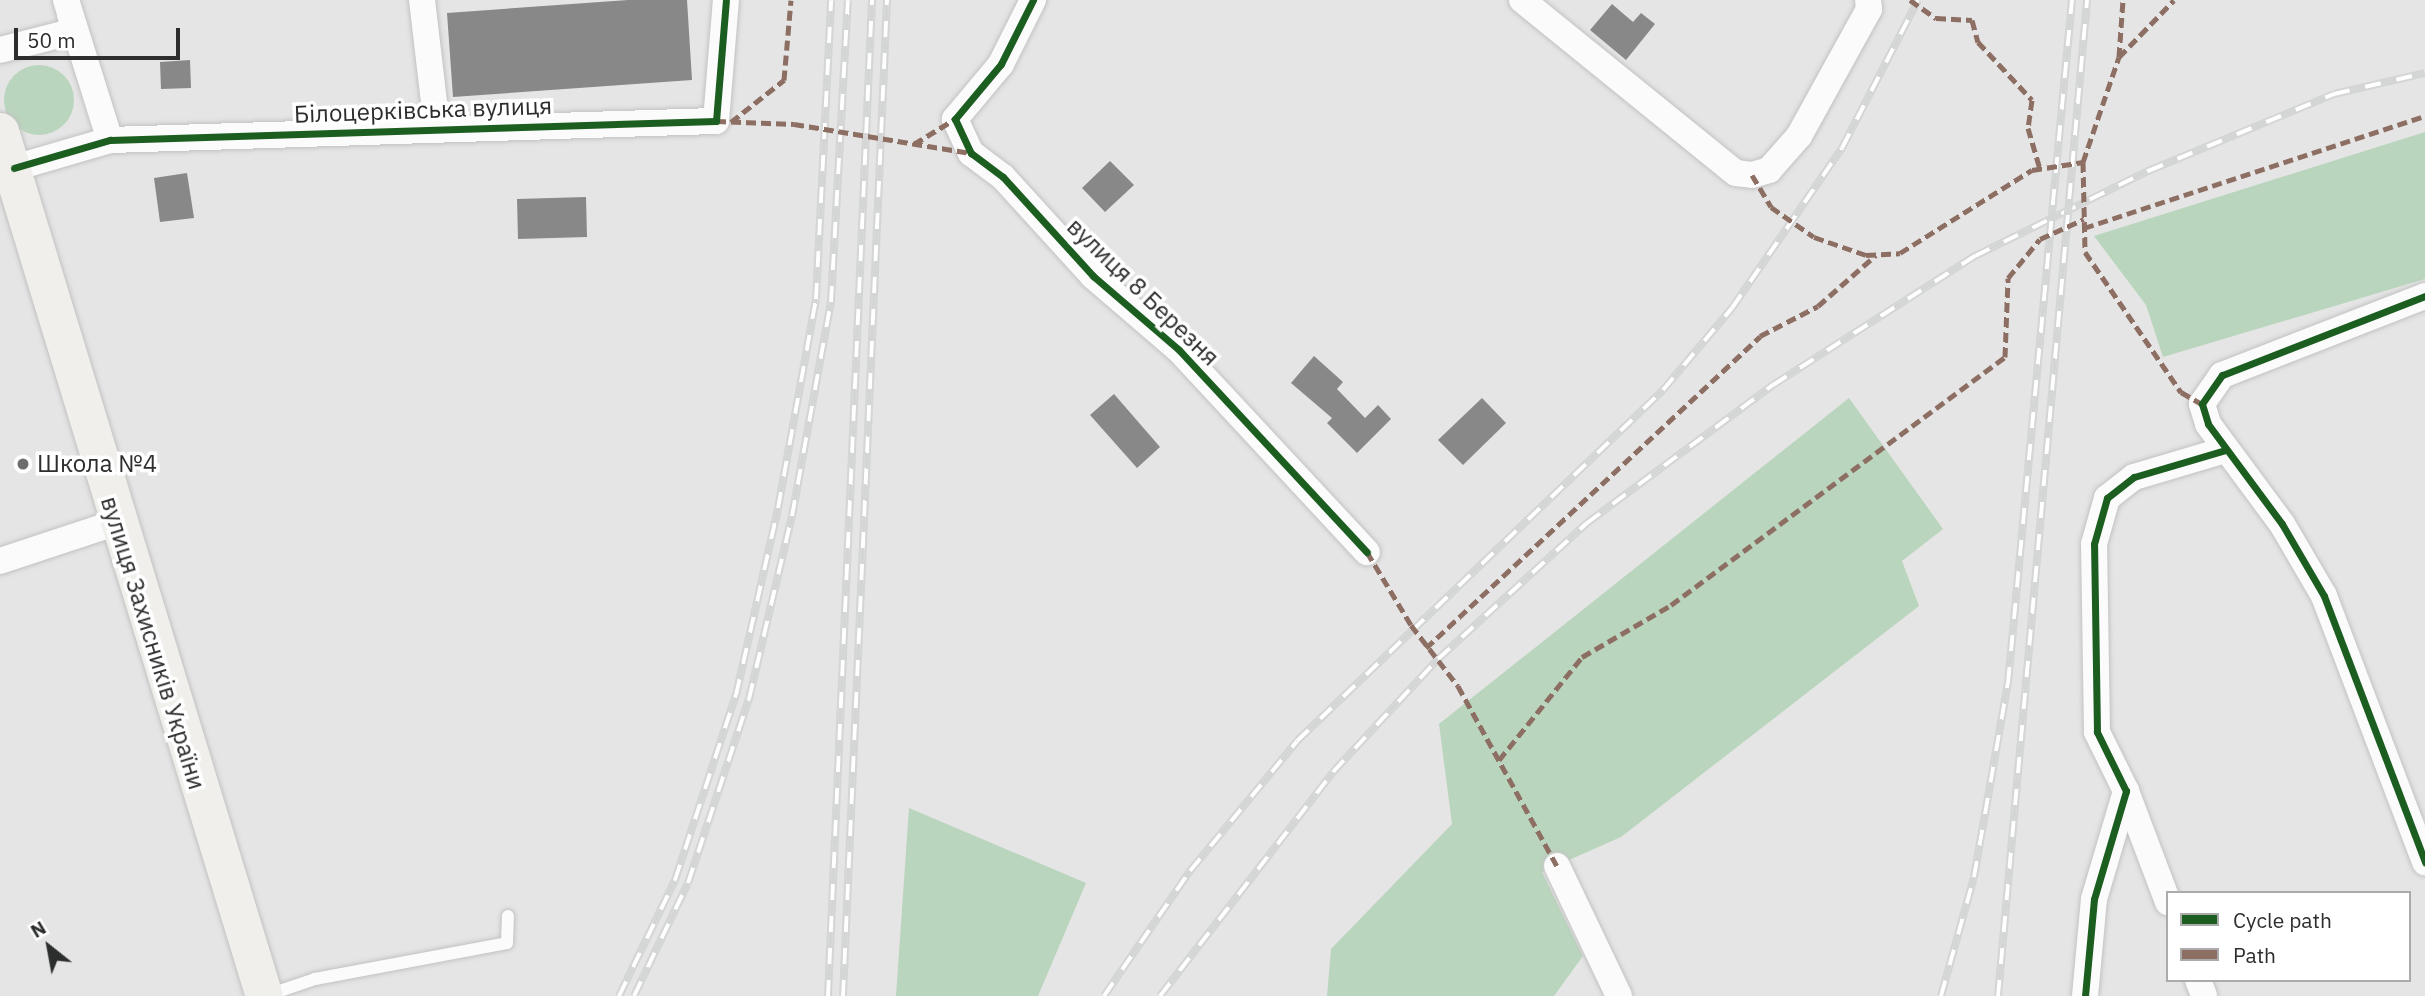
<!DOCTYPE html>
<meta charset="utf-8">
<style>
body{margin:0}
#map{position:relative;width:2425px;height:996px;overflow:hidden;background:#e5e5e5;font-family:"IBM Plex Sans",sans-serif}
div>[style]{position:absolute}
.green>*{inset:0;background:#bad5bd}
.round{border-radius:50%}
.building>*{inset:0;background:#888}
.roads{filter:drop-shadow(0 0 2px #c2c2c2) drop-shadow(0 0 2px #c2c2c2)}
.lane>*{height:12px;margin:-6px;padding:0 6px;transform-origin:6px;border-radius:6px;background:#fbfbfb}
.street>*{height:26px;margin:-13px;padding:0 13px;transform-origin:13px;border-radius:13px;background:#fbfbfb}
.secondary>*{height:37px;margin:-18.5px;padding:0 18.5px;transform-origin:18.5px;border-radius:18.5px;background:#f0efec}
.rail>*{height:8px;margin-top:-4px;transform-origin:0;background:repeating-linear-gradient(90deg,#fff 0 16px,#d4d5d5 0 32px);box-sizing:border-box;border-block:2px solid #d4d5d5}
.quiet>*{height:5px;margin-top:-2.5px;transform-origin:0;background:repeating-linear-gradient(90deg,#8d6e63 0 10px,transparent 0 15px)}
.cycleway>*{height:7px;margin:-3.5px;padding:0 3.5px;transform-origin:3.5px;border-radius:3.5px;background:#1b5e20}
.dots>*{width:19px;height:19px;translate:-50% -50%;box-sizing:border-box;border:4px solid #fff;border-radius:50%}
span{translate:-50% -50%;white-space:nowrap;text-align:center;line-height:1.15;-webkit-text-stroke:7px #fff;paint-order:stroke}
.street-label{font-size:24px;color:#2c2d2d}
.poi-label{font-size:24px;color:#2c2d2d}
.left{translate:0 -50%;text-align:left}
.legend{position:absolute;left:2166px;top:891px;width:245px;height:91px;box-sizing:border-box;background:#fff;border:2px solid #ababab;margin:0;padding:9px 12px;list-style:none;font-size:21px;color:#2c2d2d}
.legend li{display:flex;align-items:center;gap:14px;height:35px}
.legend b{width:35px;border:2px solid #ababab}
.north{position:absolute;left:14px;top:912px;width:70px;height:70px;-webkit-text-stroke:5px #fff;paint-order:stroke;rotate:329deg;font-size:19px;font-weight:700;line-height:28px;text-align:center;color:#2c2d2d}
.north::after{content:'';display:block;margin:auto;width:24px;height:32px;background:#2c2d2d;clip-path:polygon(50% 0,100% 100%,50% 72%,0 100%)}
.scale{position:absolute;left:14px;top:28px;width:166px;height:32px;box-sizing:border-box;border:4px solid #2c2d2d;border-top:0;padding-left:9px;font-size:21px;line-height:24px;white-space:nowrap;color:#2c2d2d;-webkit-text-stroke:5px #fff;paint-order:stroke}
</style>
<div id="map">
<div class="green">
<i class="round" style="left:4px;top:65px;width:70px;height:70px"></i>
<i style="clip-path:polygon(2425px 132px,2425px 279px,2163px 357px,2146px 305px,2094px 236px)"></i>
<i style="clip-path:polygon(1849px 398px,1943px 529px,1902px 561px,1919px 606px,1621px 837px,1542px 872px,1583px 956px,1554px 996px,1327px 996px,1331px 949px,1452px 824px,1439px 724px)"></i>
<i style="clip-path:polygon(909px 808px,1086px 883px,1038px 996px,896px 996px)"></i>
</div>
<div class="building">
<i style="clip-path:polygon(628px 0,687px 0,692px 80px,453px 97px,447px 13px)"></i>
<i style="clip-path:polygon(1612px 4px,1633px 22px,1641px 13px,1655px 24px,1626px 60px,1590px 30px)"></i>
<i style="clip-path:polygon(190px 60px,191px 88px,161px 89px,160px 62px)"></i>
<i style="clip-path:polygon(1110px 161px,1134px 185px,1105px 212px,1082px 188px)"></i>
<i style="clip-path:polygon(187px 173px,194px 218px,160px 222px,154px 178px)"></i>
<i style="clip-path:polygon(586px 197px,587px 237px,518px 239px,517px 199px)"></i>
<i style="clip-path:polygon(1314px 356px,1343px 382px,1337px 389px,1365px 418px,1378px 405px,1391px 419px,1357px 453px,1327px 423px,1332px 418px,1291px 383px)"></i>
<i style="clip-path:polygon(1114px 394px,1160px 447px,1137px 468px,1090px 415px)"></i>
<i style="clip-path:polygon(1482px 398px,1506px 423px,1463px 465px,1438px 440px)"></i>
</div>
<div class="roads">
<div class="lane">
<i style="left:268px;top:995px;width:50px;rotate:-18.8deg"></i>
<i style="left:315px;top:979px;width:195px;rotate:-10.6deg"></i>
<i style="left:507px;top:943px;width:27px;rotate:-88deg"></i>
</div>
<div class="street">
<i style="left:66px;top:0;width:147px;rotate:72.6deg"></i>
<i style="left:422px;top:0;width:129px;rotate:83.3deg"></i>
<i style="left:1033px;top:0;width:72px;rotate:116.6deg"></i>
<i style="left:1001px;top:64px;width:72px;rotate:129.9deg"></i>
<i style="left:955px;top:119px;width:38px;rotate:65deg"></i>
<i style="left:971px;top:153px;width:40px;rotate:37deg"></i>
<i style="left:1003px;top:177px;width:134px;rotate:47.7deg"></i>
<i style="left:1093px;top:276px;width:113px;rotate:40.7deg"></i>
<i style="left:1179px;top:350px;width:276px;rotate:47.1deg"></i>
<i style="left:1522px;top:0;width:275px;rotate:39deg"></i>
<i style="left:1736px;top:173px;width:16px;rotate:7deg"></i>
<i style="left:1752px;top:175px;width:18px;rotate:-16deg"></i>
<i style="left:1769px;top:170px;width:45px;rotate:-48.6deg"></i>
<i style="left:1799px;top:136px;width:145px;rotate:-61.1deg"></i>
<i style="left:1869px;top:9px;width:9px;rotate:-96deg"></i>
<i style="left:0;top:50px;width:77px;rotate:-14.2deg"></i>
<i style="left:75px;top:31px;width:17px;rotate:-107deg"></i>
<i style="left:14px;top:168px;width:100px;rotate:-16.3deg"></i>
<i style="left:110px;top:140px;width:606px;rotate:-1.8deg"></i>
<i style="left:716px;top:121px;width:121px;rotate:-85.3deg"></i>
<i style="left:2425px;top:296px;width:218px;rotate:158.7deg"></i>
<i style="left:2222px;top:375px;width:35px;rotate:125deg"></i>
<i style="left:2202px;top:404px;width:21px;rotate:73deg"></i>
<i style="left:2208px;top:424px;width:124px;rotate:53.5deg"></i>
<i style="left:2282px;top:524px;width:83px;rotate:59.7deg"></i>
<i style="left:2324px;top:596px;width:285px;rotate:69.2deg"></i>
<i style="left:0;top:561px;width:121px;rotate:-18.3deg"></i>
<i style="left:2126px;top:791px;width:119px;rotate:69.3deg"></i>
<i style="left:1557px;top:866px;width:144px;rotate:64.5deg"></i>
<i style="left:2198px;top:980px;width:17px;rotate:69deg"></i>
<i style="left:2085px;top:996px;width:97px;rotate:-84.7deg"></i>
<i style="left:2094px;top:899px;width:113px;rotate:-73.5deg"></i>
<i style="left:2126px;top:791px;width:66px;rotate:-116.2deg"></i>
<i style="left:2097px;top:732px;width:188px;rotate:-90.9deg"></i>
<i style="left:2094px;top:544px;width:48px;rotate:-74.2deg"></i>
<i style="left:2107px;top:498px;width:34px;rotate:-38deg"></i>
<i style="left:2134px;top:477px;width:95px;rotate:-16.5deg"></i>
</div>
<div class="secondary">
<i style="left:0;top:131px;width:904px;rotate:73.03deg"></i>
</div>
</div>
<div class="rail">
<i style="left:619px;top:996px;width:129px;rotate:-64.2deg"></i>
<i style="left:675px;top:880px;width:195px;rotate:-71.8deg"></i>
<i style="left:736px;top:695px;width:192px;rotate:-77.3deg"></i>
<i style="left:778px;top:508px;width:212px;rotate:-79.7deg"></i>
<i style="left:816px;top:299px;width:299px;rotate:-87.1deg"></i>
<i style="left:634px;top:996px;width:125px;rotate:-64.5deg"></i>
<i style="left:688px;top:883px;width:194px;rotate:-71.7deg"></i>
<i style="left:749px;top:699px;width:188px;rotate:-76.8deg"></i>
<i style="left:792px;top:516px;width:218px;rotate:-79.7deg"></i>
<i style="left:831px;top:302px;width:302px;rotate:-86.8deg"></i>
<i style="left:828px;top:996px;width:997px;rotate:-87.47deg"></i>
<i style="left:843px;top:996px;width:997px;rotate:-87.47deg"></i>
<i style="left:1104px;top:996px;width:152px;rotate:-55.5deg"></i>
<i style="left:1190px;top:871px;width:168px;rotate:-50.5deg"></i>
<i style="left:1297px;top:741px;width:507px;rotate:-43.8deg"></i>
<i style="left:1663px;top:390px;width:107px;rotate:-49.9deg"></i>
<i style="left:1732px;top:308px;width:194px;rotate:-55.5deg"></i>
<i style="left:1842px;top:148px;width:166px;rotate:-62.8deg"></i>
<i style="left:1160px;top:996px;width:283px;rotate:-52.3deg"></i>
<i style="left:1333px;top:772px;width:154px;rotate:-47.1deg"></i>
<i style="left:1438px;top:659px;width:202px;rotate:-42.4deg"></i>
<i style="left:1587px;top:523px;width:232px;rotate:-36.6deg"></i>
<i style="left:1773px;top:385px;width:240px;rotate:-32.6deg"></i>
<i style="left:1975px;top:256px;width:193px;rotate:-26.2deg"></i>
<i style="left:2148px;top:171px;width:201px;rotate:-22.5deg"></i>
<i style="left:2334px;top:94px;width:93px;rotate:-13deg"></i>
<i style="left:1941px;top:996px;width:123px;rotate:-74.5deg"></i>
<i style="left:1974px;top:877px;width:197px;rotate:-80.1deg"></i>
<i style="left:2008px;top:683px;width:686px;rotate:-84.65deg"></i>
<i style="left:1998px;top:996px;width:1000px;rotate:-84.89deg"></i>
</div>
<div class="quiet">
<i style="left:1910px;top:0;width:32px;rotate:35deg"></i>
<i style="left:1936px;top:18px;width:36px;rotate:3deg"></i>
<i style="left:1972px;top:20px;width:23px;rotate:75deg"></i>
<i style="left:1978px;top:42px;width:79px;rotate:47deg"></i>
<i style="left:2032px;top:100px;width:28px;rotate:98deg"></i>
<i style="left:2028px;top:128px;width:43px;rotate:73.7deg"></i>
<i style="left:2119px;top:57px;width:79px;rotate:-46deg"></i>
<i style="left:716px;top:121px;width:78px;rotate:2.2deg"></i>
<i style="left:794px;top:124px;width:179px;rotate:9.3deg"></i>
<i style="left:731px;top:122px;width:68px;rotate:-38.4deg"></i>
<i style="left:784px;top:80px;width:80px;rotate:-85deg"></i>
<i style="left:914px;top:144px;width:48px;rotate:-31.4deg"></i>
<i style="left:2083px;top:162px;width:90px;rotate:88.7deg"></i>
<i style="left:2085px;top:252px;width:170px;rotate:55.6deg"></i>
<i style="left:2181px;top:392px;width:24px;rotate:30deg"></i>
<i style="left:1752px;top:175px;width:37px;rotate:59deg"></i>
<i style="left:1771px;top:207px;width:52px;rotate:34.9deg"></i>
<i style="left:1814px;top:237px;width:55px;rotate:19.1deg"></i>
<i style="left:1866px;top:255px;width:34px;rotate:-3deg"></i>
<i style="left:1900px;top:253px;width:156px;rotate:-32.2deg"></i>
<i style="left:2032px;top:170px;width:52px;rotate:-8.9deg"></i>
<i style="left:2083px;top:162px;width:111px;rotate:-71.1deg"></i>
<i style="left:2119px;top:57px;width:57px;rotate:-86deg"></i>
<i style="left:2084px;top:228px;width:359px;rotate:-18.2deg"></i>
<i style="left:1367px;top:552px;width:85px;rotate:58.9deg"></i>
<i style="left:1411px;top:625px;width:77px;rotate:52.4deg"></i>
<i style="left:1458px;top:686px;width:205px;rotate:61.2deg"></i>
<i style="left:1426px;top:648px;width:457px;rotate:-43deg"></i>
<i style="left:1760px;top:336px;width:65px;rotate:-27.3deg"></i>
<i style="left:1818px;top:306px;width:77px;rotate:-41.3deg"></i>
<i style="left:1499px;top:760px;width:132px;rotate:-51.1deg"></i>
<i style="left:1582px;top:657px;width:103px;rotate:-30.3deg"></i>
<i style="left:1671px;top:605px;width:416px;rotate:-36.6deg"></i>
<i style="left:2005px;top:357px;width:79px;rotate:-87.8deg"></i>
<i style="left:2008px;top:278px;width:50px;rotate:-50.6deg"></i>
<i style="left:2040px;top:239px;width:48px;rotate:-24.4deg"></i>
</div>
<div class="cycleway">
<i style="left:1033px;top:0;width:72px;rotate:116.6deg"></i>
<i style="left:1001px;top:64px;width:72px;rotate:129.9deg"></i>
<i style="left:955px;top:119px;width:38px;rotate:65deg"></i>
<i style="left:971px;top:153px;width:40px;rotate:37deg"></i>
<i style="left:1003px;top:177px;width:134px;rotate:47.7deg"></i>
<i style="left:1093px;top:276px;width:113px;rotate:40.7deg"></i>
<i style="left:1179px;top:350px;width:276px;rotate:47.1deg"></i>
<i style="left:14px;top:168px;width:100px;rotate:-16.3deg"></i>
<i style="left:110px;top:140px;width:606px;rotate:-1.8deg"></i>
<i style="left:716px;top:121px;width:121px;rotate:-85.3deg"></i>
<i style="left:2425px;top:296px;width:218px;rotate:158.7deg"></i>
<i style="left:2222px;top:375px;width:35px;rotate:125deg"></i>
<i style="left:2202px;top:404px;width:21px;rotate:73deg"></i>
<i style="left:2208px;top:424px;width:124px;rotate:53.5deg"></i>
<i style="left:2282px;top:524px;width:83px;rotate:59.7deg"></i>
<i style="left:2324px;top:596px;width:285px;rotate:69.2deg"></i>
<i style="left:2085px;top:996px;width:97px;rotate:-84.7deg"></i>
<i style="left:2094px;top:899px;width:113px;rotate:-73.5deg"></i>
<i style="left:2126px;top:791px;width:66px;rotate:-116.2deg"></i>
<i style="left:2097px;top:732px;width:188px;rotate:-90.9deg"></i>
<i style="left:2094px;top:544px;width:48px;rotate:-74.2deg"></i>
<i style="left:2107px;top:498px;width:34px;rotate:-38deg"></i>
<i style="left:2134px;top:477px;width:95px;rotate:-16.5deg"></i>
</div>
<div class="dots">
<i style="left:23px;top:464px;background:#6d6d6d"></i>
</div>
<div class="street-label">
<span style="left:423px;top:110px;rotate:-2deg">Білоцерківська вулиця</span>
<span style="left:1143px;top:292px;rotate:44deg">вулиця 8 Березня</span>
<span style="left:153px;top:643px;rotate:73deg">вулиця Захисників України</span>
</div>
<div class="poi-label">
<span class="left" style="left:37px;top:464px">Школа №4</span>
</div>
<ul class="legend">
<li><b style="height:9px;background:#1b5e20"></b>Cycle path</li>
<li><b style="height:9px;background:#8d6e63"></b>Path</li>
</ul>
<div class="north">N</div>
<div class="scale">50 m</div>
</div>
